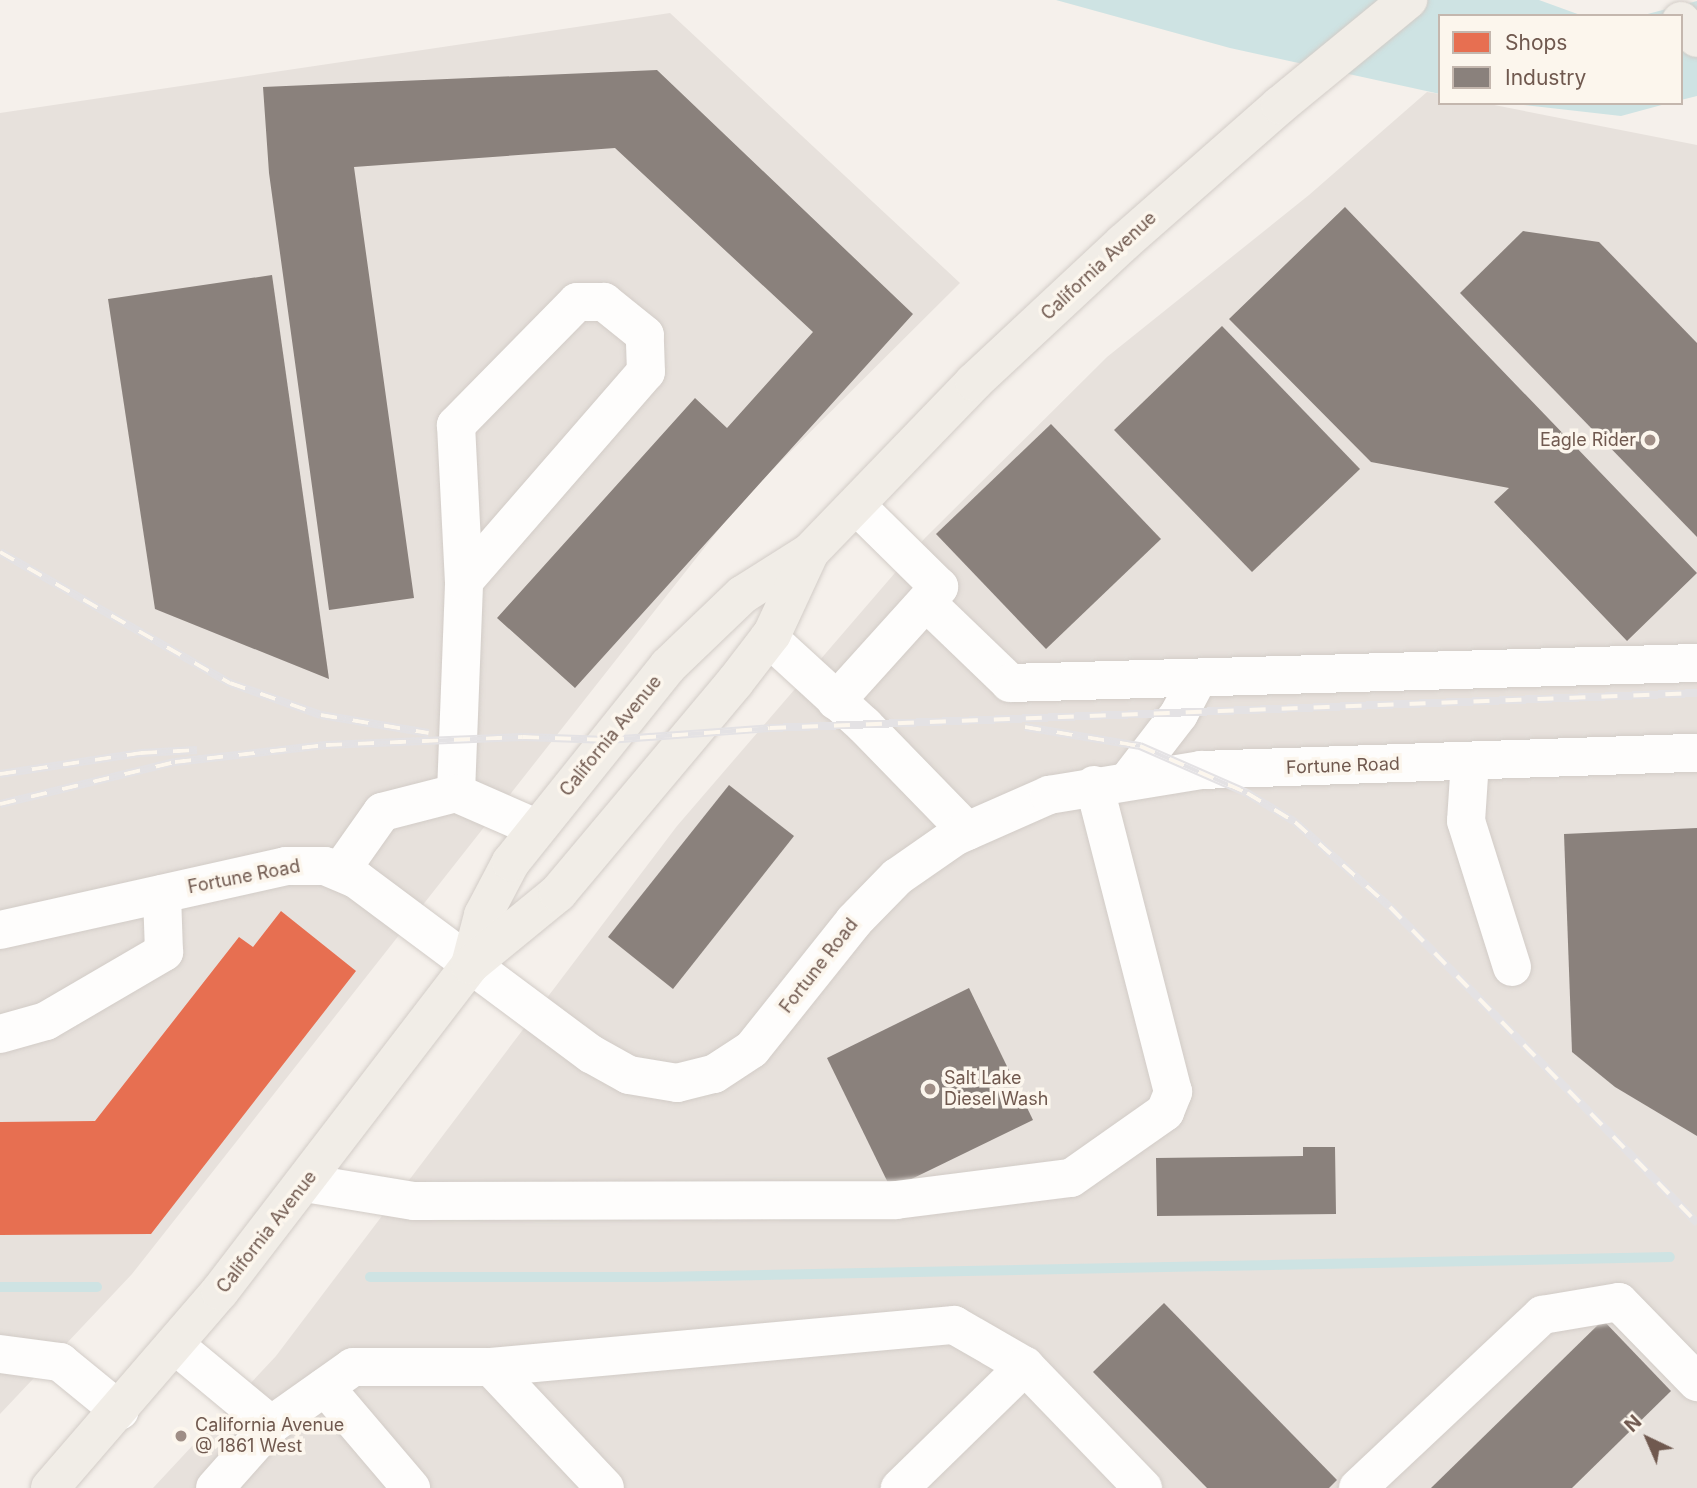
<!DOCTYPE html>
<style>
body{margin:0}
#map{position:relative;width:1697px;height:1488px;overflow:hidden;background:#f5f0eb;font-family:Inter,sans-serif}
div>[style]{position:absolute}
.industrial>*{inset:0;background:#e7e1dc}
.water>*{inset:0;background:#cee3e3}
.shops>*{inset:0;background:#e76f51}
.industry>*{inset:0;background:#8a817c}
.stream>*{height:10px;margin:-5px;padding:0 5px;transform-origin:5px;border-radius:5px;background:#cee3e3}
.roads{filter:drop-shadow(0 0 2px #d2ccc7) drop-shadow(0 0 2px #d2ccc7)}
.minor>*{height:38px;margin:-19px;padding:0 19px;transform-origin:19px;border-radius:19px;background:#fefdfc}
.major>*{height:38px;margin:-19px;padding:0 19px;transform-origin:19px;border-radius:19px;background:#f1ede7}
.rail>*{height:8px;margin-top:-4px;transform-origin:0;background:repeating-linear-gradient(90deg,#fcf6ed 0 16px,#e4e2e4 0 32px);box-sizing:border-box;border-block:2px solid #e4e2e4}
.dots>*{width:19px;height:19px;translate:-50% -50%;box-sizing:border-box;border:4px solid #fcf6ed;border-radius:50%}
span{translate:-50% -50%;white-space:nowrap;text-align:center;line-height:1.15;-webkit-text-stroke:7px #fcf6ed;paint-order:stroke}
.street-label{font-size:18px;color:#70594f}
.poi-label{font-size:18px;color:#70594f}
.right{translate:-100% -50%;text-align:right}
.left{translate:0 -50%;text-align:left}
.legend{position:absolute;left:1438px;top:14px;width:245px;height:91px;box-sizing:border-box;background:#fcf6ed;border:2px solid #c4b7ae;margin:0;padding:9px 12px;list-style:none;font-size:21px;color:#70594f}
.legend li{display:flex;align-items:center;gap:14px;height:35px}
.legend b{width:35px;border:2px solid #c4b7ae}
.north{position:absolute;left:1613px;top:1404px;width:70px;height:70px;-webkit-text-stroke:5px #fcf6ed;paint-order:stroke;rotate:316deg;font-size:19px;font-weight:700;line-height:28px;text-align:center;color:#70594f}
.north::after{content:'';display:block;margin:auto;width:24px;height:32px;background:#70594f;clip-path:polygon(50% 0,100% 100%,50% 72%,0 100%)}
</style>
<div id="map">
<div class="industrial">
<i style="clip-path:polygon(670px 13px,960px 283px,742px 500px,132px 1274px,0 1414px,0 113px)"></i>
<i style="clip-path:polygon(1427px 92px,1440px 94px,1440px 103px,1484px 103px,1697px 145px,1697px 1488px,153px 1488px,276px 1356px,677px 826px,925px 538px,1107px 357px,1309px 195px)"></i>
</div>
<div class="water">
<i style="clip-path:polygon(1056px 0,1539px 0,1583px 16px,1440px 16px,1440px 94px,1230px 48px)"></i>
<i style="clip-path:polygon(1697px 1px,1697px 96px,1681px 100px,1681px 16px,1640px 16px)"></i>
<i style="clip-path:polygon(1506px 103px,1669px 103px,1621px 116px)"></i>
</div>
<div class="shops">
<i style="clip-path:polygon(281px 911px,356px 971px,151px 1234px,0 1235px,0 1122px,95px 1121px,239px 937px,253px 947px)"></i>
</div>
<div class="industry">
<i style="clip-path:polygon(657px 70px,913px 314px,575px 688px,497px 618px,695px 398px,727px 428px,813px 332px,615px 148px,354px 167px,414px 598px,329px 610px,269px 173px,263px 87px)"></i>
<i style="clip-path:polygon(1345px 207px,1697px 573px,1627px 641px,1494px 502px,1509px 488px,1371px 462px,1229px 319px)"></i>
<i style="clip-path:polygon(1523px 231px,1599px 242px,1697px 343px,1697px 537px,1460px 293px)"></i>
<i style="clip-path:polygon(272px 275px,329px 679px,155px 609px,108px 299px)"></i>
<i style="clip-path:polygon(1222px 326px,1360px 469px,1252px 572px,1114px 430px)"></i>
<i style="clip-path:polygon(1051px 424px,1161px 539px,1046px 649px,936px 534px)"></i>
<i style="clip-path:polygon(729px 785px,794px 836px,673px 989px,608px 937px)"></i>
<i style="clip-path:polygon(1697px 828px,1697px 1136px,1615px 1087px,1572px 1052px,1564px 834px)"></i>
<i style="clip-path:polygon(969px 988px,1033px 1120px,891px 1189px,827px 1058px)"></i>
<i style="clip-path:polygon(1303px 1147px,1335px 1147px,1336px 1214px,1157px 1216px,1156px 1158px,1303px 1156px)"></i>
<i style="clip-path:polygon(1164px 1303px,1337px 1480px,1329px 1488px,1207px 1488px,1093px 1372px)"></i>
<i style="clip-path:polygon(1603px 1320px,1671px 1391px,1572px 1488px,1431px 1488px)"></i>
</div>
<div class="stream">
<i style="left:370px;top:1277px;width:288px"></i>
<i style="left:658px;top:1277px;width:1012px;rotate:-1.13deg"></i>
<i style="left:0;top:1287px;width:97px"></i>
</div>
<div class="roads">
<div class="minor">
<i style="left:927px;top:603px;width:115px;rotate:43.9deg"></i>
<i style="left:1010px;top:683px;width:687px;rotate:-1.67deg"></i>
<i style="left:769px;top:638px;width:129px;rotate:42.5deg"></i>
<i style="left:864px;top:725px;width:148px;rotate:45.8deg"></i>
<i style="left:836px;top:701px;width:154px;rotate:-47.9deg"></i>
<i style="left:939px;top:587px;width:115px;rotate:-135.4deg"></i>
<i style="left:1470px;top:761px;width:60px;rotate:93.8deg"></i>
<i style="left:1466px;top:821px;width:153px;rotate:72.5deg"></i>
<i style="left:1129px;top:779px;width:82px;rotate:-52.4deg"></i>
<i style="left:1179px;top:714px;width:40px;rotate:-62deg"></i>
<i style="left:456px;top:793px;width:212px;rotate:-87.8deg"></i>
<i style="left:464px;top:581px;width:277px;rotate:-49deg"></i>
<i style="left:646px;top:372px;width:37px;rotate:-92deg"></i>
<i style="left:645px;top:335px;width:53px;rotate:-141.2deg"></i>
<i style="left:604px;top:302px;width:27px;rotate:180deg"></i>
<i style="left:577px;top:302px;width:173px;rotate:134.5deg"></i>
<i style="left:456px;top:425px;width:156px;rotate:87.1deg"></i>
<i style="left:341px;top:870px;width:71px;rotate:-54.7deg"></i>
<i style="left:382px;top:812px;width:76px;rotate:-14.4deg"></i>
<i style="left:456px;top:793px;width:87px;rotate:23.6deg"></i>
<i style="left:0;top:930px;width:293px;rotate:-12.6deg"></i>
<i style="left:286px;top:866px;width:39px"></i>
<i style="left:325px;top:866px;width:34px;rotate:23deg"></i>
<i style="left:356px;top:879px;width:293px;rotate:36.7deg"></i>
<i style="left:591px;top:1054px;width:43px;rotate:28.9deg"></i>
<i style="left:629px;top:1075px;width:49px;rotate:9.5deg"></i>
<i style="left:677px;top:1083px;width:38px;rotate:-14deg"></i>
<i style="left:714px;top:1074px;width:45px;rotate:-33.3deg"></i>
<i style="left:752px;top:1049px;width:164px;rotate:-51.4deg"></i>
<i style="left:854px;top:921px;width:62px;rotate:-45.7deg"></i>
<i style="left:897px;top:877px;width:72px;rotate:-34.8deg"></i>
<i style="left:956px;top:836px;width:102px;rotate:-23.8deg"></i>
<i style="left:1049px;top:795px;width:154px;rotate:-9.3deg"></i>
<i style="left:1201px;top:770px;width:496px;rotate:-2deg"></i>
<i style="left:0;top:1034px;width:48px;rotate:-15.8deg"></i>
<i style="left:46px;top:1021px;width:137px;rotate:-30.3deg"></i>
<i style="left:164px;top:952px;width:58px;rotate:-92deg"></i>
<i style="left:305px;top:1183px;width:110px;rotate:9.4deg"></i>
<i style="left:414px;top:1201px;width:482px;rotate:-0.1deg"></i>
<i style="left:896px;top:1200px;width:176px;rotate:-7.2deg"></i>
<i style="left:1071px;top:1178px;width:115px;rotate:-35.1deg"></i>
<i style="left:1165px;top:1112px;width:22px;rotate:-68deg"></i>
<i style="left:1173px;top:1092px;width:317px;rotate:-104.4deg"></i>
<i style="left:176px;top:1346px;width:124px;rotate:39.7deg"></i>
<i style="left:271px;top:1425px;width:100px;rotate:-35.3deg"></i>
<i style="left:353px;top:1367px;width:138px"></i>
<i style="left:491px;top:1367px;width:166px;rotate:46.7deg"></i>
<i style="left:0;top:1354px;width:61px;rotate:7.6deg"></i>
<i style="left:60px;top:1362px;width:77px;rotate:39.2deg"></i>
<i style="left:1025px;top:1366px;width:170px;rotate:46deg"></i>
<i style="left:491px;top:1367px;width:465px;rotate:-5.2deg"></i>
<i style="left:954px;top:1325px;width:82px;rotate:30deg"></i>
<i style="left:1025px;top:1366px;width:175px;rotate:135.7deg"></i>
<i style="left:325px;top:1387px;width:133px;rotate:49.6deg"></i>
<i style="left:215px;top:1488px;width:84px;rotate:-48.4deg"></i>
<i style="left:1358px;top:1488px;width:253px;rotate:-43.2deg"></i>
<i style="left:1542px;top:1315px;width:78px;rotate:-9.6deg"></i>
<i style="left:1619px;top:1302px;width:112px;rotate:45.7deg"></i>
</div>
<div class="major">
<i style="left:1681px;top:21px;width:23px;rotate:47deg"></i>
<i style="left:470px;top:965px;width:52px;rotate:-75.4deg"></i>
<i style="left:483px;top:915px;width:60px;rotate:-62.2deg"></i>
<i style="left:511px;top:862px;width:251px;rotate:-51.3deg"></i>
<i style="left:668px;top:666px;width:103px;rotate:-43.8deg"></i>
<i style="left:742px;top:595px;width:80px;rotate:-32.3deg"></i>
<i style="left:810px;top:552px;width:236px;rotate:-46deg"></i>
<i style="left:974px;top:382px;width:204px;rotate:-43deg"></i>
<i style="left:1123px;top:243px;width:209px;rotate:-41.3deg"></i>
<i style="left:1280px;top:105px;width:166px;rotate:-39.4deg"></i>
<i style="left:50px;top:1488px;width:260px;rotate:-49.2deg"></i>
<i style="left:220px;top:1291px;width:411px;rotate:-52.5deg"></i>
<i style="left:470px;top:965px;width:114px;rotate:-39.3deg"></i>
<i style="left:558px;top:893px;width:275px;rotate:-50deg"></i>
<i style="left:735px;top:682px;width:61px;rotate:-52.4deg"></i>
<i style="left:772px;top:634px;width:90px;rotate:-65.1deg"></i>
</div>
</div>
<div class="rail">
<i style="left:0;top:552px;width:265px;rotate:29.7deg"></i>
<i style="left:230px;top:683px;width:96px;rotate:19.4deg"></i>
<i style="left:321px;top:715px;width:109px;rotate:9.5deg"></i>
<i style="left:1025px;top:727px;width:117px;rotate:9.4deg"></i>
<i style="left:1140px;top:746px;width:117px;rotate:23.7deg"></i>
<i style="left:1247px;top:793px;width:56px;rotate:31.1deg"></i>
<i style="left:1295px;top:822px;width:127px;rotate:41.8deg"></i>
<i style="left:1390px;top:907px;width:441px;rotate:45.8deg"></i>
<i style="left:0;top:774px;width:143px;rotate:-8.5deg"></i>
<i style="left:141px;top:753px;width:56px;rotate:-3.1deg"></i>
<i style="left:0;top:804px;width:180px;rotate:-13.5deg"></i>
<i style="left:175px;top:762px;width:152px;rotate:-6.4deg"></i>
<i style="left:326px;top:745px;width:197px;rotate:-2.3deg"></i>
<i style="left:523px;top:737px;width:85px;rotate:2deg"></i>
<i style="left:608px;top:740px;width:162px;rotate:-4.2deg"></i>
<i style="left:770px;top:728px;width:928px;rotate:-2.16deg"></i>
</div>
<div class="dots">
<i style="left:1650px;top:440px;background:#9f8e86"></i>
<i style="left:930px;top:1089px;background:#9f8e86"></i>
<i style="left:181px;top:1436px;background:#9f8e86"></i>
</div>
<div class="street-label">
<span style="left:1099px;top:266px;rotate:-43deg">California Avenue</span>
<span style="left:611px;top:736px;rotate:-51deg">California Avenue</span>
<span style="left:1343px;top:766px;rotate:-2deg">Fortune Road</span>
<span style="left:244px;top:877px;rotate:-11deg">Fortune Road</span>
<span style="left:819px;top:966px;rotate:-52deg">Fortune Road</span>
<span style="left:267px;top:1232px;rotate:-52deg">California Avenue</span>
</div>
<div class="poi-label">
<span class="right" style="left:1636px;top:440px">Eagle Rider</span>
<span class="left" style="left:944px;top:1089px">Salt Lake<br>Diesel Wash</span>
<span class="left" style="left:195px;top:1436px">California Avenue<br>@ 1861 West</span>
</div>
<ul class="legend">
<li><b style="height:19px;background:#e76f51"></b>Shops</li>
<li><b style="height:19px;background:#8a817c"></b>Industry</li>
</ul>
<div class="north">N</div>
</div>
